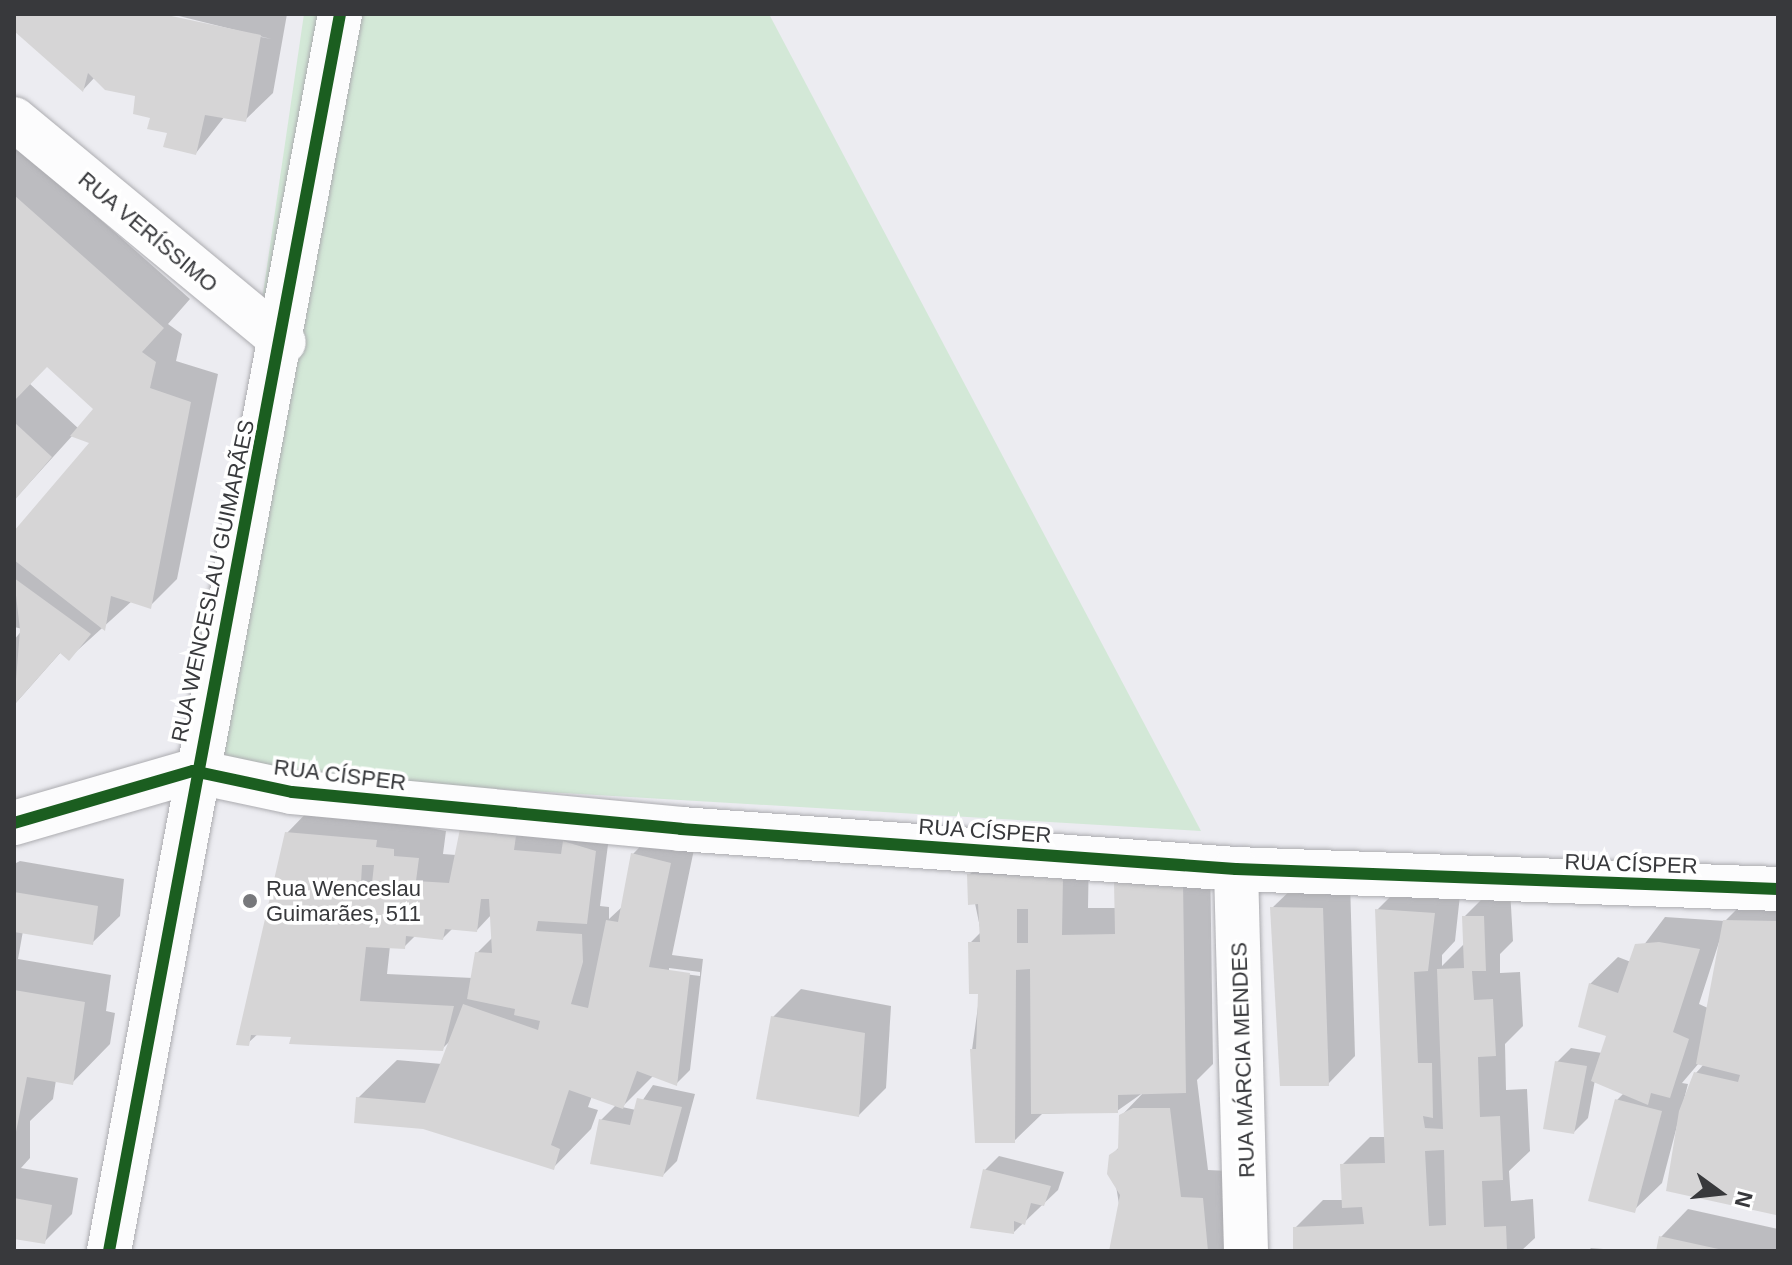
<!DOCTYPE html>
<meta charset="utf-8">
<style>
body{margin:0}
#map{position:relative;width:1792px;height:1265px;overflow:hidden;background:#ececf1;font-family:Arial,sans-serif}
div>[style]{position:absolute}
.green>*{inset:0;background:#d3e8d7}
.shadow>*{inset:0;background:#0003}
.building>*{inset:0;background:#d6d5d6}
.roads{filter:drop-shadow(0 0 2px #acacb0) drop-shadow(0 0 2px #acacb0)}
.street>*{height:44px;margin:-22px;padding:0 22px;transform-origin:22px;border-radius:22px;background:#fcfcfd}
.secondary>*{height:44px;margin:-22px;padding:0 22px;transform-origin:22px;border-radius:22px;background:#fcfcfd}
.cycleway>*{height:12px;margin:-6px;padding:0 6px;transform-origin:6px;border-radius:6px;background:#1b5e20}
.dots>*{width:22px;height:22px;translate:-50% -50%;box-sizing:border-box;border:4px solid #fff;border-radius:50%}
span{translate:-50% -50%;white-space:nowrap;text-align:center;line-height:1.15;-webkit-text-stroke:7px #fff;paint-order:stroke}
.street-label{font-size:22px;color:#38393c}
.poi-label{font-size:22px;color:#38393c}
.left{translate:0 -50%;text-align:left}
.frame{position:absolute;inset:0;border:16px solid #38393c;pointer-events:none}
.north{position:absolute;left:1680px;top:1153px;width:80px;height:80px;-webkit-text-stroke:6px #fff;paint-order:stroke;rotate:105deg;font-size:22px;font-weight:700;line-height:32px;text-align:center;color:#38393c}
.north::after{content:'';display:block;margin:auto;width:28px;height:36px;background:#38393c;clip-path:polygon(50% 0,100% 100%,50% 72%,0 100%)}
</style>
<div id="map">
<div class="green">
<i style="clip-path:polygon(304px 14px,769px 14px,1201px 831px,193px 771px)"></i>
</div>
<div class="shadow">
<i style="clip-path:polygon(14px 14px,152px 14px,271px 39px,171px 14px,287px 14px,273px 93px,245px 120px,225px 116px,196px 153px,138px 94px,95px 77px,83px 90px,14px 28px)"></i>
<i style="clip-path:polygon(evenodd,14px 143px,190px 299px,168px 324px,182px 334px,176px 361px,218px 374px,177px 579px,150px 606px,132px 601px,69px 658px,61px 652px,14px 705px,14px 640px,23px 629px,14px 627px,14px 534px,92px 442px,73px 435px,14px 500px,14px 143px,47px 365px,96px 409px,79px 429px,29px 383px,47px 365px)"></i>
<i style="clip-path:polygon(evenodd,314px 805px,446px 831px,443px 854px,456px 855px,462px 830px,609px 837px,600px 906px,609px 907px,609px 919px,623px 906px,633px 854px,660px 826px,697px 835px,672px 955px,703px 959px,690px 1070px,676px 1084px,654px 1075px,622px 1107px,636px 1110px,653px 1085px,695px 1094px,677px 1161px,663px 1175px,601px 1120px,616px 1105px,592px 1096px,588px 1107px,598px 1110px,591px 1129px,553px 1168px,358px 1098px,397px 1060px,442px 1064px,451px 1040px,442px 1049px,259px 1033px,248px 1043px,287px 833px,314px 805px,492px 914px,493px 937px,477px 953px,473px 978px,387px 974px,390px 946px,404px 947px,416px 935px,443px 938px,453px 928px,477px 930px,492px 914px,314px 805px,669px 968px,700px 972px,700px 976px,669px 972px,669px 968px)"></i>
<i style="clip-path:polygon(997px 848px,1089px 850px,1088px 908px,1117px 908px,1210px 854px,1213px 1064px,1197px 1080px,1208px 1170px,1229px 1171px,1237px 1251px,1111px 1251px,1120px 1210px,1111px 1156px,1120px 1146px,1121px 1116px,1144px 1092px,1117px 1111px,1042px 1114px,1014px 1141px,972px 1050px,980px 992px,970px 943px,981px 932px,969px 875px)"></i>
<i style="clip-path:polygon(20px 861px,124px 879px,120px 916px,92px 943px,23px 931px,18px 959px,111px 975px,106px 1011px,115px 1013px,110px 1044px,72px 1083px,56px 1080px,53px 1099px,30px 1121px,30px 1158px,21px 1168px,78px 1178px,72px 1214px,44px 1242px,14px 1237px,14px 864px)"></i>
<i style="clip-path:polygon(1300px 881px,1350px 881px,1355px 1056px,1328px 1084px,1272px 908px)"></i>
<i style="clip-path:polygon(1404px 883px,1461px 886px,1455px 941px,1442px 955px,1442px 966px,1465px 943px,1464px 917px,1492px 889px,1510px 889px,1513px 941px,1500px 954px,1500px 973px,1520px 972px,1523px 1026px,1505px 1044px,1506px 1090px,1527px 1089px,1530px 1151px,1509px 1171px,1511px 1201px,1533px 1199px,1535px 1238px,1521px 1251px,1295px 1251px,1295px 1228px,1323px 1200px,1344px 1200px,1342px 1165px,1370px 1137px,1386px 1137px,1377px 910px)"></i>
<i style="clip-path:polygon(evenodd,1753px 893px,1778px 893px,1778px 1210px,1696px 1073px,1704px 1064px,1699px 1063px,1682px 1083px,1688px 1084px,1662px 1183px,1634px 1210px,1617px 1100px,1624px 1093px,1595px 1080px,1588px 1118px,1574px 1132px,1557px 1062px,1571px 1048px,1602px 1053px,1609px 1035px,1590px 984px,1618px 957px,1631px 962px,1665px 917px,1725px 921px,1753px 893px,1720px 939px,1710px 1009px,1699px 1004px,1720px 939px)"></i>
<i style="clip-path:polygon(801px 989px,891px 1006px,886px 1088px,859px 1115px,773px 1017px)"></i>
<i style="clip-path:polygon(999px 1156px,1064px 1172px,1058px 1190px,1014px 1232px,985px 1170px)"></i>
<i style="clip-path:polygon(1688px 1209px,1778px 1229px,1778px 1251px,1658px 1251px,1661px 1237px)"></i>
<i style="clip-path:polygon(1591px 1248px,1628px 1251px,1588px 1251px)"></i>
</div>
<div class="building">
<i style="clip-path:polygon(14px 14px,162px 14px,261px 35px,246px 122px,205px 115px,196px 155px,163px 147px,167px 133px,147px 129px,150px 118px,133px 114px,135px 96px,105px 90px,88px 73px,83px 92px,14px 31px)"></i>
<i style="clip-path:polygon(14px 195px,164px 328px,142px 352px,156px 362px,150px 388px,191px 402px,151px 609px,111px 596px,105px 631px,14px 560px,14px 531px,89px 443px,70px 436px,93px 409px,47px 367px,14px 401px)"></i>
<i style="clip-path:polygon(14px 422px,52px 457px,14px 501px)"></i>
<i style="clip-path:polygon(14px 578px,91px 634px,69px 661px,60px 653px,14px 705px,20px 630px)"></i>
<i style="clip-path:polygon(evenodd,460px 829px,516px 836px,514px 850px,561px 854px,563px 841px,596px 851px,587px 924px,538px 921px,536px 931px,582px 934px,583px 962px,571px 1004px,588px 1008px,606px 920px,618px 922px,631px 853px,671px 863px,649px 967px,690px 973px,677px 1086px,637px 1071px,623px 1109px,569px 1090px,551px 1145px,560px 1149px,554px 1170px,423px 1129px,354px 1123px,356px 1097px,425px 1103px,463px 1004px,538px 1030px,540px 1021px,514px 1015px,515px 1009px,467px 999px,475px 952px,492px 953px,489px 899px,481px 899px,477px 932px,445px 929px,443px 940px,406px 936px,405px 949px,366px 947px,360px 1001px,454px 1006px,443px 1051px,289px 1044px,291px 1037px,251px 1035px,249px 1046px,236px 1045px,285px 832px,377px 840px,376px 847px,394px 849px,394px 856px,419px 858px,416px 881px,449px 883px,460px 829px,362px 865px,374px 865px,372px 883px,361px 883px,362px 865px)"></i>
<i style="clip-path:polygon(evenodd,967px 874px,1063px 877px,1062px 935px,1115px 934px,1114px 882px,1183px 881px,1186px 1093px,1118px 1095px,1118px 1113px,1031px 1114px,1030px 969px,1016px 970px,1015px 1143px,975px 1143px,970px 1049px,976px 1049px,978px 994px,969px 994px,968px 942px,980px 942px,978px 904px,968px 905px,967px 874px,1017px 909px,1028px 909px,1028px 943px,1017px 943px,1017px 909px)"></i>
<i style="clip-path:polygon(14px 892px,98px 906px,93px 945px,14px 932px)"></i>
<i style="clip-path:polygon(1270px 907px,1323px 908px,1329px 1086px,1280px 1086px)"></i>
<i style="clip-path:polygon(evenodd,1375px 909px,1435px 913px,1428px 971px,1414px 972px,1418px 1063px,1432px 1063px,1433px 1118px,1423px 1116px,1425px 1128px,1443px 1129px,1437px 969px,1464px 968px,1462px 916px,1484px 916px,1486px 971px,1472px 971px,1474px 1000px,1493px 999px,1496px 1056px,1478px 1057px,1480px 1117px,1500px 1116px,1503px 1180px,1482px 1181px,1484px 1227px,1506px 1226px,1507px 1251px,1293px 1251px,1293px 1227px,1364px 1224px,1362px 1207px,1342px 1208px,1340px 1164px,1385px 1163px,1375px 909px,1444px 1150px,1446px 1225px,1429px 1226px,1425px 1151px,1444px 1150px)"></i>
<i style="clip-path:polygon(1723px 920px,1778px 921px,1776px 1215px,1666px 1191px,1679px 1111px,1694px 1072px,1738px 1082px,1740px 1075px,1696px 1064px)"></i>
<i style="clip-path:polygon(1659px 942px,1700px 949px,1673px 1032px,1689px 1039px,1670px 1098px,1651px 1093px,1648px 1105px,1591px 1081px,1606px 1036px,1578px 1027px,1589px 983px,1618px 993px,1635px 944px)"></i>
<i style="clip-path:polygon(14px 990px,85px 1002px,73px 1085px,27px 1077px,15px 1137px)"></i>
<i style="clip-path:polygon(771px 1016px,865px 1033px,859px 1117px,756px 1099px)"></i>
<i style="clip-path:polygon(1555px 1061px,1587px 1066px,1574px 1134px,1543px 1129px)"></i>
<i style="clip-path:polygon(637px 1098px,682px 1107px,663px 1177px,590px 1164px,599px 1119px,630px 1125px)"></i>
<i style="clip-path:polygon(1615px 1099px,1662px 1111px,1635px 1213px,1588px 1201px)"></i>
<i style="clip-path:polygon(1133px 1108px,1170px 1108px,1181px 1197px,1203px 1198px,1208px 1251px,1109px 1251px,1120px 1195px,1107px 1174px,1109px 1155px,1118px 1149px,1119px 1115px)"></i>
<i style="clip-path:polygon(983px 1169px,1051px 1186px,1044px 1206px,1031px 1203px,1025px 1225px,1014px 1221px,1014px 1234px,970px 1228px)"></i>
<i style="clip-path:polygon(14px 1198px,52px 1205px,45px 1244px,14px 1239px)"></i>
<i style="clip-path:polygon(1659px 1236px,1723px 1250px,1722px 1251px,1656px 1251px)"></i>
</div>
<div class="roads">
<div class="street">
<i style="left:14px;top:119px;width:350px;rotate:39.6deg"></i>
<i style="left:14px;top:823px;width:186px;rotate:-16.2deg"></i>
<i style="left:193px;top:771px;width:101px;rotate:12deg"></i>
<i style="left:292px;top:792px;width:391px;rotate:5.4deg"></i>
<i style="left:681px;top:829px;width:556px;rotate:4.12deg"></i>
<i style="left:1236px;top:869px;width:542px;rotate:2.11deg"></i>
<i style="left:1236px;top:869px;width:382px;rotate:88.5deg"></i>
</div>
<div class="secondary">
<i style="left:109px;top:1251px;width:1258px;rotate:-79.42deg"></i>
</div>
</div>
<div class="cycleway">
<i style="left:14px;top:823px;width:186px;rotate:-16.2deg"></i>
<i style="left:193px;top:771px;width:101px;rotate:12deg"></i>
<i style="left:292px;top:792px;width:391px;rotate:5.4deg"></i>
<i style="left:681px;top:829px;width:556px;rotate:4.12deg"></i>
<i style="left:1236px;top:869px;width:542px;rotate:2.11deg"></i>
<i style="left:109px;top:1251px;width:1258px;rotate:-79.42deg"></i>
</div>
<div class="dots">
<i style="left:250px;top:901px;background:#77787b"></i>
</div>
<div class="street-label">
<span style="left:148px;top:232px;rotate:40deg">RUA VERÍSSIMO</span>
<span style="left:213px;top:581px;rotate:-78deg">RUA WENCESLAU GUIMARÃES</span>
<span style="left:340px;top:775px;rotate:7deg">RUA CÍSPER</span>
<span style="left:985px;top:831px;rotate:4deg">RUA CÍSPER</span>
<span style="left:1631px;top:864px;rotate:2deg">RUA CÍSPER</span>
<span style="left:1243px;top:1060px;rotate:-92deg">RUA MÁRCIA MENDES</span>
</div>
<div class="poi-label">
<span class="left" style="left:266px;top:901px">Rua Wenceslau<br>Guimarães, 511</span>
</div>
<div class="frame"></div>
<div class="north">N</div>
</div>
